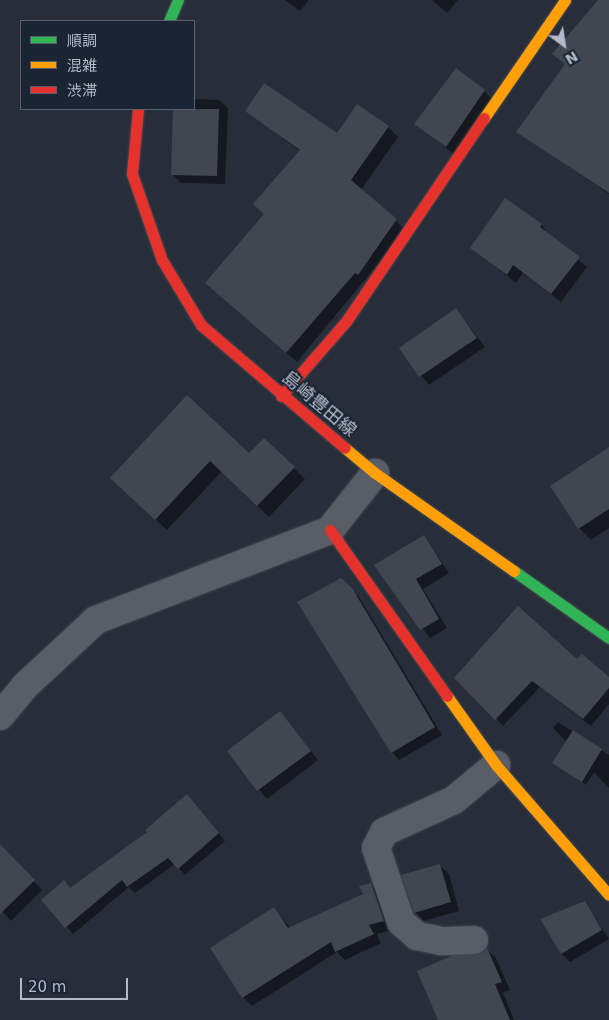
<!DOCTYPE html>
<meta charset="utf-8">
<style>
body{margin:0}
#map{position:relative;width:609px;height:1020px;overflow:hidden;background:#282e39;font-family:"DejaVu Sans","Noto Sans JP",sans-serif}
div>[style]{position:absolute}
.shadow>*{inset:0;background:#0007}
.building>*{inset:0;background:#414650}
.roads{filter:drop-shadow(0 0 1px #454951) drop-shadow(0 0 1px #454951)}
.street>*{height:28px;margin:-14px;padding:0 14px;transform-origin:14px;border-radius:14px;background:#595d66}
.fast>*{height:11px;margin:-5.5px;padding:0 5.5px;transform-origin:5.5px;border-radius:5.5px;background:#30b455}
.slow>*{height:11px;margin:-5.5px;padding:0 5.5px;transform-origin:5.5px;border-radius:5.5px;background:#ff9f0a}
.jam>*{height:11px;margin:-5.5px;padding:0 5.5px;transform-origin:5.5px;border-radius:5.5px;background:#e5322d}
span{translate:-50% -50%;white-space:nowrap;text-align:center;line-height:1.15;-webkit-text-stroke:4px #1b2433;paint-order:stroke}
.street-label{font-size:18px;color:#b2baca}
.legend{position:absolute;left:20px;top:20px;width:175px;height:90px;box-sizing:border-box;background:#1b2433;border:1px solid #57606f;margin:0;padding:6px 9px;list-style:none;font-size:15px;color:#b2baca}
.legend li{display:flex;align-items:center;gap:10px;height:25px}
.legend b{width:25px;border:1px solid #57606f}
.north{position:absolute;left:539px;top:20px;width:50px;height:50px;-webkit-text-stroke:4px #1b2433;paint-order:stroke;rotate:149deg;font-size:14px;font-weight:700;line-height:20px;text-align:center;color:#b2baca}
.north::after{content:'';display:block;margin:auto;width:18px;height:22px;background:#b2baca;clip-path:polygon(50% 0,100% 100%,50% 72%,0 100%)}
.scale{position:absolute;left:20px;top:978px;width:108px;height:22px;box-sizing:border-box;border:2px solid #b2baca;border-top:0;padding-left:6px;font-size:15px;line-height:18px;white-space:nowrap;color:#b2baca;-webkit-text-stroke:4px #1b2433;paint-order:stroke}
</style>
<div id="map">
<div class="shadow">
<i style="clip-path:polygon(285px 0,309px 0,300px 11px)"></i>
<i style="clip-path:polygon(432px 0,458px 0,447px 13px)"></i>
<i style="clip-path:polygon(600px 0,609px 0,609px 194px,518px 132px,566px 65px,562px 61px)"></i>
<i style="clip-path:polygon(484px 91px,493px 100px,455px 155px,416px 124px)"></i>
<i style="clip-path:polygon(194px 99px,219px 100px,228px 108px,225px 184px,181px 183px,172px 174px,174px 109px,194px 109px)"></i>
<i style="clip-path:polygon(247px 111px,337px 134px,388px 127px,398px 137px,361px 190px,406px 230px,297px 362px,206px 283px,265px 215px,301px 152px)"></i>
<i style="clip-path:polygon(505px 200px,542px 225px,549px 236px,587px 267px,561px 302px,523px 273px,516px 283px,471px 248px)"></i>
<i style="clip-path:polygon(456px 309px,485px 347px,429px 385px,400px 348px)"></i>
<i style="clip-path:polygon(187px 397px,249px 455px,294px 468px,305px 479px,269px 517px,222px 471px,167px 530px,123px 489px)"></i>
<i style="clip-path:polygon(609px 448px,609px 528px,591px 540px,579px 528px)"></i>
<i style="clip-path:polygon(424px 536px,449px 573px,423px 589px,447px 628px,430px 638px,376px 566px)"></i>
<i style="clip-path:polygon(351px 589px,359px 597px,442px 735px,399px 760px,392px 752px)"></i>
<i style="clip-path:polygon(578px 661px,609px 678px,609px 704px,591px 726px,540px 687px,503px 726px,456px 678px)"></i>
<i style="clip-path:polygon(280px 712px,318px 760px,267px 799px,228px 752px)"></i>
<i style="clip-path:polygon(558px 722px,609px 755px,609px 788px,594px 772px,586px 785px,554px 762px,567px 742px,553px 728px)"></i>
<i style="clip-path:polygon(193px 802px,225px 841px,185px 875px,175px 864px,135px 893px,129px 887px,73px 934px,43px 900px,71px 890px)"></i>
<i style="clip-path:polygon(0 846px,42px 890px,11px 921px,0 909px)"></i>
<i style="clip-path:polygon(440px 866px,449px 874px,459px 911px,424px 921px,415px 912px)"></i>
<i style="clip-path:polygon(371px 884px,380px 893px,392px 930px,377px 934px,381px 943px,345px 960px,337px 952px,252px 1006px,243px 997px,274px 908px,290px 928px,365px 894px)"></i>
<i style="clip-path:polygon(584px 902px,609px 939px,570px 962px,562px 954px)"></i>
<i style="clip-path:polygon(487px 950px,496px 958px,510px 990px,503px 993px,514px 1020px,450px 1020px)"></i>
</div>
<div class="building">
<i style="clip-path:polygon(598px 0,609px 0,609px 193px,516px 132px,565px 64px,552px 54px)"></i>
<i style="clip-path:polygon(456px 68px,485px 90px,446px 147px,414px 124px)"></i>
<i style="clip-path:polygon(264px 83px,337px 133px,357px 104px,389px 126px,351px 180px,397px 219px,358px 275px,355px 273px,286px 353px,205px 283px,264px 214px,253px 204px,300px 150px,245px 111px)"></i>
<i style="clip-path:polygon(173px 109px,219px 109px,217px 176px,171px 175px)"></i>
<i style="clip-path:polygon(505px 198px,542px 224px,540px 227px,580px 257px,551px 294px,513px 265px,507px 275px,470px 248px)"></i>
<i style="clip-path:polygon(456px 308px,477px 338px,419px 377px,399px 348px)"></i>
<i style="clip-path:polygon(187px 395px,249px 453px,264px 438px,295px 467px,257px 506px,210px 461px,155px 520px,110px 478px)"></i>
<i style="clip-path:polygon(609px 447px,609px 509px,578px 529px,550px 486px)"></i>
<i style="clip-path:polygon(424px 535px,442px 564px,416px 579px,439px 619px,420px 630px,374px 565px)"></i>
<i style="clip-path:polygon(341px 578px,352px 588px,435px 727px,391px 753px,297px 602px)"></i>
<i style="clip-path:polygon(518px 606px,577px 659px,582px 654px,609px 677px,609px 688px,583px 719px,532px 681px,495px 720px,454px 678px)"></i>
<i style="clip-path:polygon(280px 711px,311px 751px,257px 791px,227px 751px)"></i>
<i style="clip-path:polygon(573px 730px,602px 749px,582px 782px,552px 763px)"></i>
<i style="clip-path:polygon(187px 794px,219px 833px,178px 869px,168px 858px,127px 887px,122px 880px,65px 928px,41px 900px,64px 880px,70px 888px,147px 832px,145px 830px)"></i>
<i style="clip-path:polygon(0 844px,35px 880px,0 914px)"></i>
<i style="clip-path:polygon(440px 864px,451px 902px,414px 913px,401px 875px)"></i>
<i style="clip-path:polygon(371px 883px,384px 921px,369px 925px,374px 934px,335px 952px,331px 942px,242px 998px,210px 948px,274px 907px,288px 928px,363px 894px,359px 886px)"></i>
<i style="clip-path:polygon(585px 901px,602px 930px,561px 954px,540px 919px)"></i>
<i style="clip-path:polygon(487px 948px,502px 982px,495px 984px,510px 1020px,438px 1020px,417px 971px,451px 956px,482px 953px)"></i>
</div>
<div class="roads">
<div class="street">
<i style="left:0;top:716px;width:39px;rotate:-50deg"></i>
<i style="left:25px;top:686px;width:97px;rotate:-42.9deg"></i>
<i style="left:96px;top:620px;width:251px;rotate:-21deg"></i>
<i style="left:330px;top:530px;width:73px;rotate:-51.7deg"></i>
<i style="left:474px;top:940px;width:33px;rotate:178deg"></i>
<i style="left:441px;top:941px;width:25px;rotate:-168deg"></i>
<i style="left:417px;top:936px;width:21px;rotate:-139deg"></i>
<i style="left:401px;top:922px;width:78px;rotate:-108.7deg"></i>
<i style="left:376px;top:848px;width:18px;rotate:-63deg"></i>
<i style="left:384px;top:832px;width:77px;rotate:-24.6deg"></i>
<i style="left:454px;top:800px;width:55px;rotate:-39.8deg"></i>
</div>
<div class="fast">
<i style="left:169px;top:21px;width:23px;rotate:-67deg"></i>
<i style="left:514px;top:571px;width:116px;rotate:35.2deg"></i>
</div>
<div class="slow">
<i style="left:484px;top:118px;width:143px;rotate:-55.5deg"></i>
<i style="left:345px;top:448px;width:39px;rotate:40deg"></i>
<i style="left:375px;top:473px;width:170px;rotate:35.2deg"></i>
<i style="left:447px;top:696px;width:85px;rotate:54.6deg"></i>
<i style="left:496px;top:765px;width:172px;rotate:49deg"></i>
</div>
<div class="jam">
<i style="left:138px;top:109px;width:65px;rotate:95.3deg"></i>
<i style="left:132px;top:174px;width:91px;rotate:70.8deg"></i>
<i style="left:162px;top:260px;width:76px;rotate:59deg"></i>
<i style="left:201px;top:325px;width:189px;rotate:40.5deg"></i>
<i style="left:281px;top:396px;width:101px;rotate:-49deg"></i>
<i style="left:347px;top:320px;width:244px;rotate:-55.9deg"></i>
<i style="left:330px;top:530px;width:203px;rotate:54.8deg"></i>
</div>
</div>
<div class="street-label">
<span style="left:319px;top:404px;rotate:40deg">島崎豊田線</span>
</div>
<ul class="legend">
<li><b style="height:6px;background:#30b455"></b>順調</li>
<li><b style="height:6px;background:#ff9f0a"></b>混雑</li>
<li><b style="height:6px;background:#e5322d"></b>渋滞</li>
</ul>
<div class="north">N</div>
<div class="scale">20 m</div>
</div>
